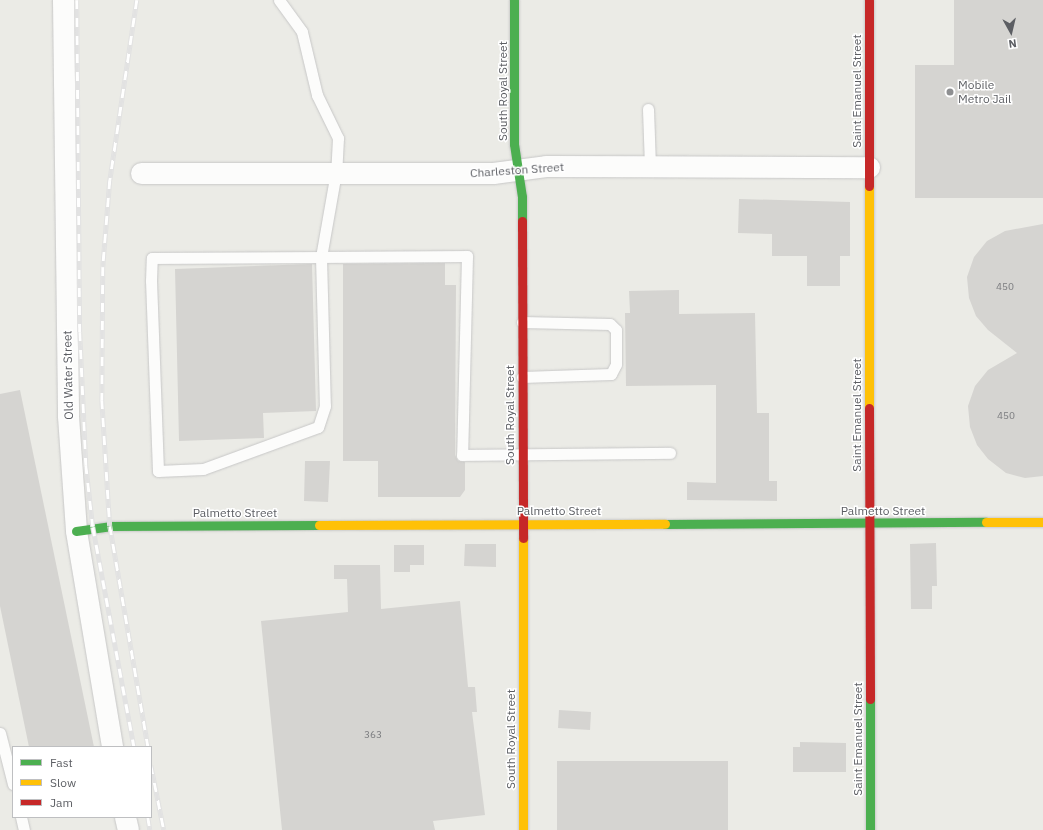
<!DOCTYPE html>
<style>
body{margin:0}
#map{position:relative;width:1043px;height:830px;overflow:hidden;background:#ebebe6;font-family:"IBM Plex Sans",sans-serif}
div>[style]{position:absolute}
.building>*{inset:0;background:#d5d4d1}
.roads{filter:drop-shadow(0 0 1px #c7c7c7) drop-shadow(0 0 1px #c7c7c7)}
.lane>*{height:11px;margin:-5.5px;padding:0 5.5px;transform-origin:5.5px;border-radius:5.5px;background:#fcfcfb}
.street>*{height:21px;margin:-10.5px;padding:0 10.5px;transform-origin:10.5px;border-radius:10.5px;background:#fcfcfb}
.fast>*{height:9px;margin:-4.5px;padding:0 4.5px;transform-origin:4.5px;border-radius:4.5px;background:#4caf50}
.slow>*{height:9px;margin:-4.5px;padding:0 4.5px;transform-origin:4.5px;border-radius:4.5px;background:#ffc107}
.jam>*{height:9px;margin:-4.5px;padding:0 4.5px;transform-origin:4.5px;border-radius:4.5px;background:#c62828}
.rail>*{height:4.5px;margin-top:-2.25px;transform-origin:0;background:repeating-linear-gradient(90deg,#fff 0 9px,#e2e2e2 0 18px);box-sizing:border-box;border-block:1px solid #e2e2e2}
.dots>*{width:11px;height:11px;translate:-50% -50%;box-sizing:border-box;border:2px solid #fff;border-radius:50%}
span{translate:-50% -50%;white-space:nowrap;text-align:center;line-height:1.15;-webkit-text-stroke:3px #fff;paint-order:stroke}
.number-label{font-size:10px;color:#7b7c7f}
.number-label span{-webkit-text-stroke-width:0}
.poi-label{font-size:12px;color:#5c5e63}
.left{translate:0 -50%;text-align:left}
.street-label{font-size:12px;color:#5c5e63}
.legend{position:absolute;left:12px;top:746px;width:140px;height:72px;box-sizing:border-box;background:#fff;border:1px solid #bebfc1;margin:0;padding:5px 7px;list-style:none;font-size:12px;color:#5c5e63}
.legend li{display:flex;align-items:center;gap:8px;height:20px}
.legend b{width:20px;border:1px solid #bebfc1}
.north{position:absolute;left:991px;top:12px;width:40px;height:40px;-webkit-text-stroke:3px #fff;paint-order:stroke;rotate:172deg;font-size:11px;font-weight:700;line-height:16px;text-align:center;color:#5c5e63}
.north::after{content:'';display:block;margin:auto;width:14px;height:18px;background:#5c5e63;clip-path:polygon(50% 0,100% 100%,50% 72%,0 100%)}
</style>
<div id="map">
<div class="building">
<i style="clip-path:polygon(954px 0,1043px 0,1043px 198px,915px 198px,915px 65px,954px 65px)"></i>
<i style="clip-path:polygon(739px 199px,850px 202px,850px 256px,840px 256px,840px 286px,807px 286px,807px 256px,772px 256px,772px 234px,738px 233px)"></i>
<i style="clip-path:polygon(1043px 224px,1043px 476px,1025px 478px,1006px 473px,988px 459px,977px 445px,970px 427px,968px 406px,975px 386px,988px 370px,1017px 353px,988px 330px,976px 316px,969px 298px,967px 277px,974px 257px,987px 241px,1005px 231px)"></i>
<i style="clip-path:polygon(445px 263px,445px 285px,456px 285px,455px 455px,458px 461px,465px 462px,465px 490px,460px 497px,378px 497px,378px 461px,343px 461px,343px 264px)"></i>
<i style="clip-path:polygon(312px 264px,316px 411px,263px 413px,264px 438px,179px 441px,175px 269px)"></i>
<i style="clip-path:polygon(679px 290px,679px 314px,755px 313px,757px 413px,769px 413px,769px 481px,777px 481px,777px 501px,687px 500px,687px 482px,716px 483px,716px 385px,626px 386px,625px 313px,630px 313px,629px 291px)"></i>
<i style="clip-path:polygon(20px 390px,94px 747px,29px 747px,0 606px,0 394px)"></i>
<i style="clip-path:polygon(305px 461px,330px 461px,328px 502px,304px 501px)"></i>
<i style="clip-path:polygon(936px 543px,937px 586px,932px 586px,932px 609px,911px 609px,910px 544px)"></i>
<i style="clip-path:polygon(465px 544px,496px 544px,496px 567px,464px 566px)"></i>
<i style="clip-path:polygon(394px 545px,424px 545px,424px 565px,410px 565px,410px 572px,394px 572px)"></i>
<i style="clip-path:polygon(334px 565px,380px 565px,381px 609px,460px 601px,468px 687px,475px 687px,477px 712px,472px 712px,485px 815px,433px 821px,435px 830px,282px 830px,261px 621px,348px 612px,347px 579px,334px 579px)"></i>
<i style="clip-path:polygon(559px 710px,591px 712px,590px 730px,558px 728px)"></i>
<i style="clip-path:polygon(800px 742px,846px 743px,846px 772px,793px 772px,793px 747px,800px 747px)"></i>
<i style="clip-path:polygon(557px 761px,728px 761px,728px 830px,557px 830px)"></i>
</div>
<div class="roads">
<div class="lane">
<i style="left:279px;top:0;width:39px;rotate:54deg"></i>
<i style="left:302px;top:32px;width:65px;rotate:76.6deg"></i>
<i style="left:317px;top:95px;width:48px;rotate:64deg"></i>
<i style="left:338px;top:138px;width:34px;rotate:93deg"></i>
<i style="left:336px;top:172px;width:86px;rotate:100deg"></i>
<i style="left:321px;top:257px;width:146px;rotate:-0.4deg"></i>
<i style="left:467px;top:256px;width:199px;rotate:91.4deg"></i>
<i style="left:462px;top:455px;width:208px;rotate:-0.6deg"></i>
<i style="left:648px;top:109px;width:58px;rotate:88deg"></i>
<i style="left:321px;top:257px;width:149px;rotate:88.5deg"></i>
<i style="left:325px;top:406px;width:22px;rotate:108deg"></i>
<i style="left:318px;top:427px;width:122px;rotate:159.9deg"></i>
<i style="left:203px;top:469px;width:45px;rotate:177.5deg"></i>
<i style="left:158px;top:471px;width:190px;rotate:-92.1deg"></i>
<i style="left:151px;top:281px;width:23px;rotate:-88deg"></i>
<i style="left:152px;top:258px;width:169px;rotate:-0.3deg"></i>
<i style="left:522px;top:377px;width:89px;rotate:-1.9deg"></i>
<i style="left:611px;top:374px;width:11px;rotate:-63deg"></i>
<i style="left:616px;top:364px;width:34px;rotate:-90deg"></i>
<i style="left:616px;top:330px;width:8px;rotate:-135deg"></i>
<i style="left:610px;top:324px;width:88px;rotate:-178.7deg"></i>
<i style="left:0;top:733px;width:53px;rotate:75.7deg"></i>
<i style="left:21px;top:817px;width:13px;rotate:77deg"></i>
</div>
<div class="street">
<i style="left:63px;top:0;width:416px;rotate:89.3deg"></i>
<i style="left:68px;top:416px;width:115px;rotate:86deg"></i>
<i style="left:76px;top:531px;width:219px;rotate:80.5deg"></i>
<i style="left:141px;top:173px;width:352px"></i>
<i style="left:493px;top:173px;width:53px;rotate:-7.5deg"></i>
<i style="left:546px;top:166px;width:323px;rotate:0.2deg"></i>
<i style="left:125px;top:817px;width:13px;rotate:77deg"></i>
</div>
<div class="fast">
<i style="left:514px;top:0;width:144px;rotate:90deg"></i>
<i style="left:514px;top:144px;width:54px;rotate:81.4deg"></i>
<i style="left:522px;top:197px;width:24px;rotate:90deg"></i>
<i style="left:665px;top:524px;width:321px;rotate:-0.4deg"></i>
<i style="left:76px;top:531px;width:34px;rotate:-8deg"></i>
<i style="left:110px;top:526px;width:209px;rotate:-0.3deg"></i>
<i style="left:870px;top:699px;width:131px;rotate:90deg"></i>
</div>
<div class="slow">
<i style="left:869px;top:186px;width:222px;rotate:90deg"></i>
<i style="left:986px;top:522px;width:57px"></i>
<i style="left:319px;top:525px;width:346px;rotate:-0.2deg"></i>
<i style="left:523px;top:538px;width:292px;rotate:90deg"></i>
</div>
<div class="jam">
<i style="left:869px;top:0;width:186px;rotate:90deg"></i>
<i style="left:522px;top:221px;width:317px;rotate:89.8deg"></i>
<i style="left:869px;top:408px;width:291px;rotate:89.8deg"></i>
</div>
</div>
<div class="rail">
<i style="left:77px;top:0;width:332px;rotate:89.5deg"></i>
<i style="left:80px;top:332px;width:133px;rotate:87.4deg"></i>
<i style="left:86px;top:465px;width:62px;rotate:83.6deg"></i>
<i style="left:93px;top:527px;width:224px;rotate:79.4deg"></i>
<i style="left:137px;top:0;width:182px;rotate:98.5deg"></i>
<i style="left:110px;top:180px;width:87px;rotate:94.6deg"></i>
<i style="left:103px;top:267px;width:133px;rotate:90.4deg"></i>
<i style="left:102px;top:400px;width:126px;rotate:86.4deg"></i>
<i style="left:110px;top:526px;width:224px;rotate:80.2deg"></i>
<i style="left:151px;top:765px;width:66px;rotate:78.7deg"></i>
<i style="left:148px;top:817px;width:13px;rotate:81deg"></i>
</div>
<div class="dots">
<i style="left:950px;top:92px;background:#8e8f91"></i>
</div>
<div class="number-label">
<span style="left:1005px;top:287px">450</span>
<span style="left:1006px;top:416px">450</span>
<span style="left:373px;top:735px">363</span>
</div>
<div class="poi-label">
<span class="left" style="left:958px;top:92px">Mobile<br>Metro Jail</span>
</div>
<div class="street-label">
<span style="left:503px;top:91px;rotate:-90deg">South Royal Street</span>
<span style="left:857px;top:91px;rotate:-90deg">Saint Emanuel Street</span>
<span style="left:517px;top:170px;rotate:-4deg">Charleston Street</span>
<span style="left:68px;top:375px;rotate:-91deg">Old Water Street</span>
<span style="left:510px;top:415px;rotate:-90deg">South Royal Street</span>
<span style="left:857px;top:415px;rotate:-90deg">Saint Emanuel Street</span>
<span style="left:559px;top:511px">Palmetto Street</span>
<span style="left:883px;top:511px">Palmetto Street</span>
<span style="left:235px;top:513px">Palmetto Street</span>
<span style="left:511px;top:739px;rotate:-90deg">South Royal Street</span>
<span style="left:858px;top:739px;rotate:-90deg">Saint Emanuel Street</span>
</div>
<ul class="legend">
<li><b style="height:5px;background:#4caf50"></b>Fast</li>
<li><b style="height:5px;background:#ffc107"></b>Slow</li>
<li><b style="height:5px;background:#c62828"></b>Jam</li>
</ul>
<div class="north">N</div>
</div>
